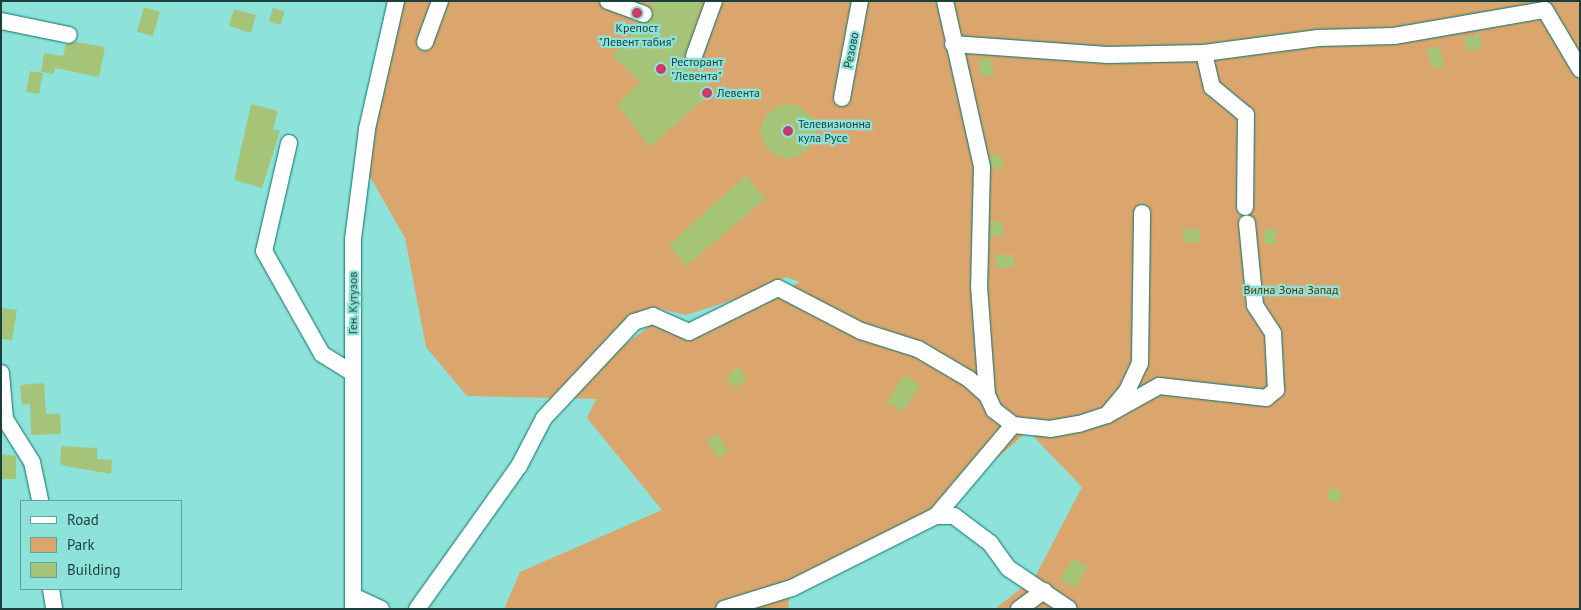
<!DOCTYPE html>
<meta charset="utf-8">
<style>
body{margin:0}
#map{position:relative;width:1581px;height:610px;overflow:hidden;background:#8de3da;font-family:"PT Sans",sans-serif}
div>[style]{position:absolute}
.green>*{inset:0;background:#dba66e}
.building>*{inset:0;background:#a5c478}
.round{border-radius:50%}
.roads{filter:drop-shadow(0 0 1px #0b726a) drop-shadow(0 0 1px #0b726a)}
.minor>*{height:16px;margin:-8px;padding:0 8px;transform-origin:8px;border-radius:8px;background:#fff}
.dots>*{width:14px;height:14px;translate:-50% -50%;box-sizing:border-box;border:2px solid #8de3da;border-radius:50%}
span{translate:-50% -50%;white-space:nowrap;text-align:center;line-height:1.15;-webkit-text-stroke:4.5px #8de3da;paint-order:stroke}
.poi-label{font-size:12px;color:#1b3f3c}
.left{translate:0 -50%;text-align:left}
.street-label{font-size:12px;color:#1b3f3c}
.park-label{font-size:12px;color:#5c3500}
.frame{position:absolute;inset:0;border:2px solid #1b3f3c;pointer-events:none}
.legend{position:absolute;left:20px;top:500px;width:162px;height:90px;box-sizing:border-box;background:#8de3da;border:1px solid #5fa19b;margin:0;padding:6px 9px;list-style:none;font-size:15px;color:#1b3f3c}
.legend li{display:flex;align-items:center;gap:10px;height:25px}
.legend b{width:25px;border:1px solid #5fa19b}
</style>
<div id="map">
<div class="green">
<i style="clip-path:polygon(evenodd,396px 1px,1580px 1px,1580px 609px,995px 609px,1035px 577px,1082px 487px,1028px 431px,917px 527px,790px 593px,788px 609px,504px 609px,520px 572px,662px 510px,587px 418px,596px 399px,467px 396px,426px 347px,405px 238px,369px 175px,367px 129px,396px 1px,786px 277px,800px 282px,689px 339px,655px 322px,623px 346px,617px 341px,644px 313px,656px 308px,686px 315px,746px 296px,786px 277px)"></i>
</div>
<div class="building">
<i style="clip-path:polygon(650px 1px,703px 1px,684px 57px,713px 91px,650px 147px,617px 104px,641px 82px,612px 56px,641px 23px,653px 18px)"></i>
<i style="clip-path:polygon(144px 7px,160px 12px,153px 36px,137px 32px)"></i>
<i style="clip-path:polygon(273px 8px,285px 12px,280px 25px,269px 21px)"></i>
<i style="clip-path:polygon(234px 9px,256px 15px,251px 33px,229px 26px)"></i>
<i style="clip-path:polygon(1480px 34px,1482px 49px,1466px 51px,1464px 37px)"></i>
<i style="clip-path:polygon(76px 42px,105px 47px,99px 77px,55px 68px,54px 74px,41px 72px,44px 53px,63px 56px,66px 44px)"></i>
<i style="clip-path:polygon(1440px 47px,1444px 66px,1432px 69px,1427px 49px)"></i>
<i style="clip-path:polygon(979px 59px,993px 59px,993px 75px,980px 76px)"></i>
<i style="clip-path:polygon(30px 71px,43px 73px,39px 94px,26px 92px)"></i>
<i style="clip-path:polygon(251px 104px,278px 111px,273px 129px,280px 131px,262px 188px,234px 180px)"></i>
<i class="round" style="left:761px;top:104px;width:54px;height:54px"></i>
<i class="round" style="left:989px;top:155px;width:14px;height:14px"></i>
<i style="clip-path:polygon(746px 175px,765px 199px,686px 266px,669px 245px)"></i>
<i style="clip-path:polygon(991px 221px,1003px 222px,1002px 236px,990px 236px)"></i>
<i style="clip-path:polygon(1183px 229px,1200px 229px,1200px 242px,1183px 242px)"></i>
<i style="clip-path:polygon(1276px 229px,1276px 244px,1264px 244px,1263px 230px)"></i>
<i style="clip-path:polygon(996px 255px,1014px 255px,1014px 268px,996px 268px)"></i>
<i style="clip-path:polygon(1px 308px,17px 310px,12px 340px,1px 339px)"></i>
<i style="clip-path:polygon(737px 367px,747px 378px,736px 388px,726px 378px)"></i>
<i style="clip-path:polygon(904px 374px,920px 385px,903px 412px,887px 402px)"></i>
<i style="clip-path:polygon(44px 383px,46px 414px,60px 414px,61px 434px,31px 435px,30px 404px,22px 405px,20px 385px)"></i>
<i style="clip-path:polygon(717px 434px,728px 451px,718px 458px,707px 440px)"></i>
<i style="clip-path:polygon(61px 446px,97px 448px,97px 459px,112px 460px,111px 474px,60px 465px)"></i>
<i style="clip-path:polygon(1px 454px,16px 456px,16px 479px,1px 479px)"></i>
<i style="clip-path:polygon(1328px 489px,1341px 490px,1340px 501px,1327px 501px)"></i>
<i style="clip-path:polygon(1073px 558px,1088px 567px,1075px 589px,1060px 579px)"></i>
</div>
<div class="roads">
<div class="minor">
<i style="left:608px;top:1px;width:38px;rotate:20deg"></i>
<i style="left:945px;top:1px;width:170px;rotate:77.4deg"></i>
<i style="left:982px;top:167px;width:119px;rotate:91.4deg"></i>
<i style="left:979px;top:286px;width:109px;rotate:85.8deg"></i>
<i style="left:1px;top:21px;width:69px;rotate:11.6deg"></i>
<i style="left:425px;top:42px;width:44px;rotate:-69.9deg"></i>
<i style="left:953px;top:44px;width:155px;rotate:4.1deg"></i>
<i style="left:1108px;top:55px;width:96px;rotate:-1.2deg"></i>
<i style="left:1204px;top:53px;width:35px;rotate:77deg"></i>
<i style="left:1212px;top:87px;width:44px;rotate:39.5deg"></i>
<i style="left:1246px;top:115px;width:92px;rotate:90.6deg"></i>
<i style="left:1204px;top:53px;width:115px;rotate:-7.5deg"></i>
<i style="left:1318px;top:38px;width:76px;rotate:-1.5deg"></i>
<i style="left:1394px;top:36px;width:153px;rotate:-9.8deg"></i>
<i style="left:1545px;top:10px;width:69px;rotate:59.3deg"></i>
<i style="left:694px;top:56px;width:59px;rotate:-70deg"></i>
<i style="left:842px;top:98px;width:99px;rotate:-79.5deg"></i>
<i style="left:289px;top:143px;width:111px;rotate:103deg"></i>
<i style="left:264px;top:251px;width:118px;rotate:60.6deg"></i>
<i style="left:322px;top:354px;width:36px;rotate:32deg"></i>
<i style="left:1px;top:373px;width:46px;rotate:85deg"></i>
<i style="left:5px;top:419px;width:51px;rotate:57.9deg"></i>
<i style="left:32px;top:462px;width:40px;rotate:78deg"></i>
<i style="left:1107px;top:415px;width:60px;rotate:-29.1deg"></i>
<i style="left:1159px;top:386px;width:108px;rotate:6.4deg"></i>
<i style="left:1266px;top:398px;width:13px;rotate:-39deg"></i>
<i style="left:1276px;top:390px;width:57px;rotate:-93deg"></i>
<i style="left:1273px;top:333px;width:33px;rotate:-123deg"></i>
<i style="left:1255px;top:305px;width:82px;rotate:-95.6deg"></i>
<i style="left:1013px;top:425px;width:37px;rotate:6deg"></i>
<i style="left:1050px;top:429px;width:29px;rotate:-10deg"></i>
<i style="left:1079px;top:424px;width:29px;rotate:-18deg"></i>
<i style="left:1107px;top:415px;width:31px;rotate:-50deg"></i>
<i style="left:1127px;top:391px;width:31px;rotate:-65deg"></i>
<i style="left:1140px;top:363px;width:150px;rotate:-89.2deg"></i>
<i style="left:51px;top:589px;width:20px;rotate:81deg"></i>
<i style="left:353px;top:596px;width:31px;rotate:25deg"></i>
<i style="left:353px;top:609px;width:370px;rotate:-90deg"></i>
<i style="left:353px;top:239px;width:111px;rotate:-82.7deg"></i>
<i style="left:367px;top:129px;width:131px;rotate:-77.2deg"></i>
<i style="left:417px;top:609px;width:176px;rotate:-54.5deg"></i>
<i style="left:519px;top:466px;width:54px;rotate:-62.5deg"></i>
<i style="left:544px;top:418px;width:132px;rotate:-46.8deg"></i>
<i style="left:634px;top:322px;width:20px;rotate:-18deg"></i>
<i style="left:653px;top:316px;width:39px;rotate:24deg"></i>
<i style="left:689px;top:332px;width:99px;rotate:-26.3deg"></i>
<i style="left:778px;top:288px;width:93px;rotate:27.4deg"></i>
<i style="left:861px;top:331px;width:60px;rotate:17.5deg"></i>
<i style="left:918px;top:349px;width:59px;rotate:30.5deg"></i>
<i style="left:969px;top:379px;width:24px;rotate:42deg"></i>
<i style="left:987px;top:395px;width:17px;rotate:65deg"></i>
<i style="left:994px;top:410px;width:24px;rotate:38deg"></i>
<i style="left:1013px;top:425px;width:119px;rotate:130.2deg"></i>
<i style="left:724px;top:609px;width:71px;rotate:-17.2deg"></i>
<i style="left:792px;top:588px;width:161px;rotate:-26.6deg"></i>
<i style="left:936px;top:516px;width:18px"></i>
<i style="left:954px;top:516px;width:45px;rotate:36.9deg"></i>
<i style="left:990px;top:543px;width:31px;rotate:54deg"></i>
<i style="left:1008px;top:568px;width:73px;rotate:33.9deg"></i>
<i style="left:1019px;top:609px;width:31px;rotate:-36deg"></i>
</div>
</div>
<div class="dots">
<i style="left:637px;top:13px;background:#c93b66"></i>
<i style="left:661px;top:69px;background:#c93b66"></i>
<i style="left:707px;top:93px;background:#c93b66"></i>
<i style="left:788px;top:131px;background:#c93b66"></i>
</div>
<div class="poi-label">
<span style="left:637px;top:35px">Крепост<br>"Левент табия"</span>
<span class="left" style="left:671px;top:69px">Ресторант<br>"Левента"</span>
<span class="left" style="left:717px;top:93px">Левента</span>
<span class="left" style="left:798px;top:131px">Телевизионна<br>кула Русе</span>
</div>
<div class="street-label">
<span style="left:851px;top:50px;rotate:-79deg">Резово</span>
<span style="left:353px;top:303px;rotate:-90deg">Ген. Кутузов</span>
</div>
<div class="park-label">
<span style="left:1291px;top:290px">Вилна Зона Запад</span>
</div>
<div class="frame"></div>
<ul class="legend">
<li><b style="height:6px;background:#fff"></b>Road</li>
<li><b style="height:14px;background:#dba66e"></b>Park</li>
<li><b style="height:14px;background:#a5c478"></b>Building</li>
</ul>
</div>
